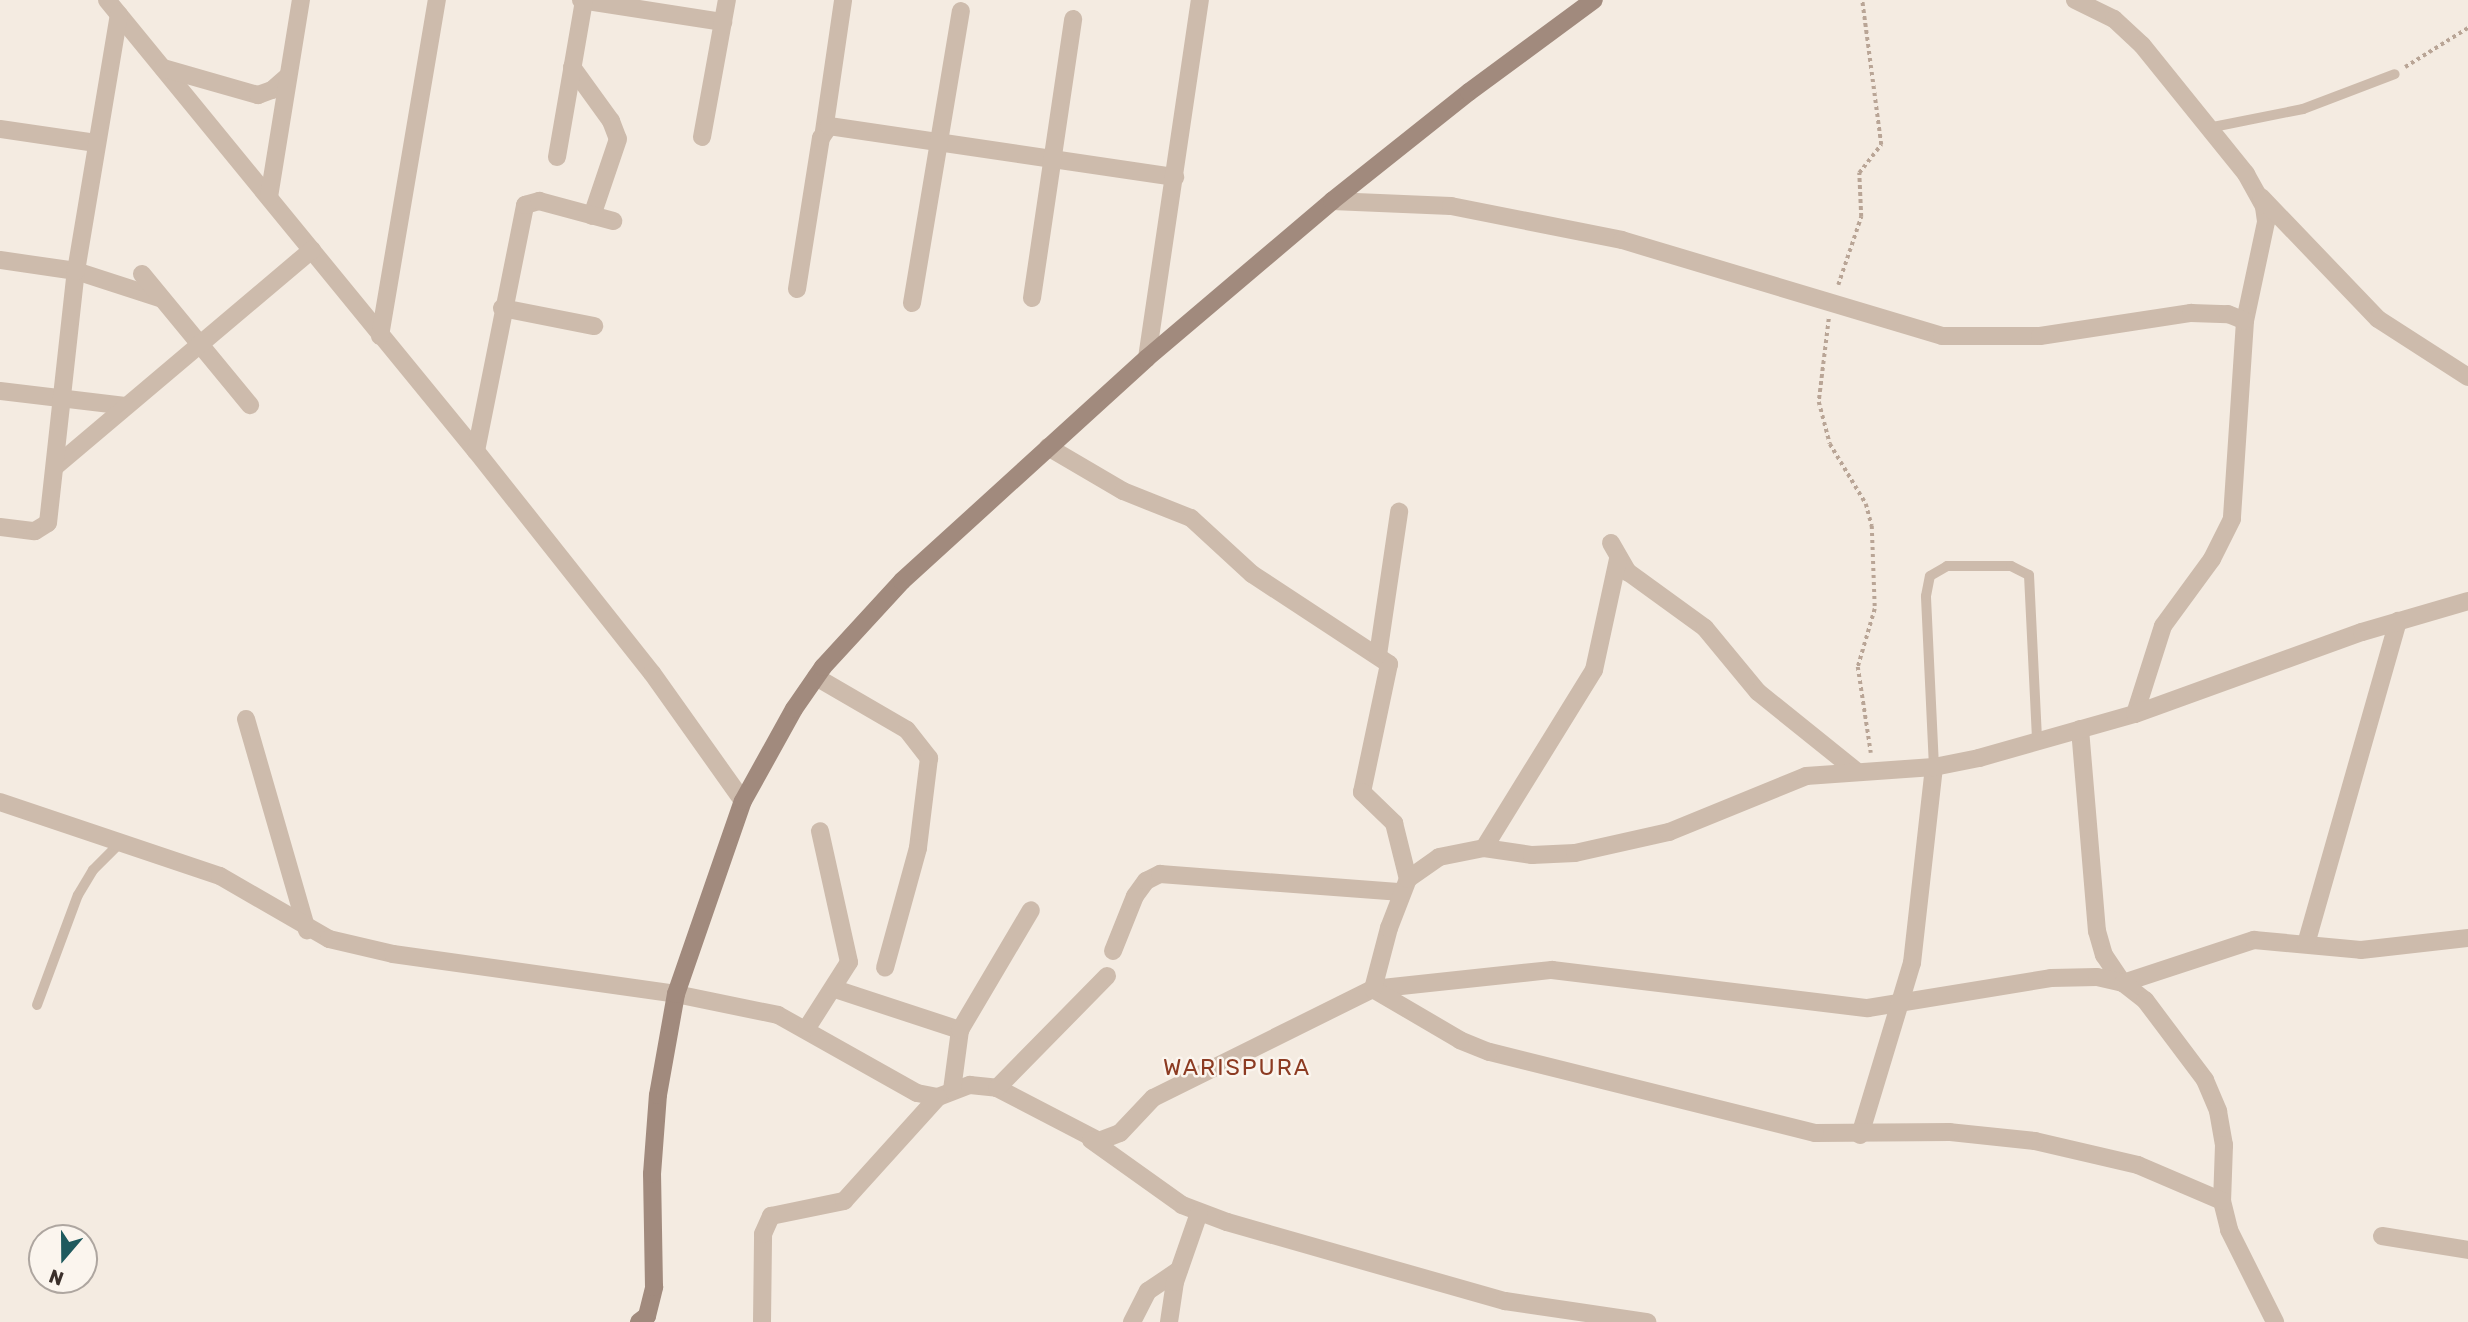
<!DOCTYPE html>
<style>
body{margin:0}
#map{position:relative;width:2468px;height:1322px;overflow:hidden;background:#f4ebe1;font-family:Rubik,sans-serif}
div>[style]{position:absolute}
.path>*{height:3.5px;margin-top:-1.75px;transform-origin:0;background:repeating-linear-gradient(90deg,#b9a596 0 3.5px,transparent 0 7px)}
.lane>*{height:10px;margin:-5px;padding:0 5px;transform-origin:5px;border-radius:5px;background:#cdbbac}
.street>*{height:18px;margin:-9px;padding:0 9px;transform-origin:9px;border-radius:9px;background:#cdbbac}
.secondary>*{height:18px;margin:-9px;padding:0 9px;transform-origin:9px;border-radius:9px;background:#a18a7d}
span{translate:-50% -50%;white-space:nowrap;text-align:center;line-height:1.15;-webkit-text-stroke:5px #fbf5ee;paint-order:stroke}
.quarter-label{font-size:23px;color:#8c3b22;letter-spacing:2px}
.north{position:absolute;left:28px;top:1224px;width:70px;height:70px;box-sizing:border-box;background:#fbf5ee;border:2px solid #aea6a0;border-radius:50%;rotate:200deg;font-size:19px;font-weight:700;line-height:28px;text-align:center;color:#3b302b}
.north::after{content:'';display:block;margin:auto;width:24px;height:32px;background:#1f5a5e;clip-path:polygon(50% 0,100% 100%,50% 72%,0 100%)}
</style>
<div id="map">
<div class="path">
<i style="left:2405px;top:67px;width:74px;rotate:-31.8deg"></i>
<i style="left:1838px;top:285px;width:72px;rotate:-71.3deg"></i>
<i style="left:1861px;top:217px;width:44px;rotate:-92.6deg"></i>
<i style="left:1859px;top:173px;width:36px;rotate:-52deg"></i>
<i style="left:1881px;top:145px;width:146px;rotate:-97.5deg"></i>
<i style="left:1829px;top:319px;width:84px;rotate:96.9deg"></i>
<i style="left:1819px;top:402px;width:43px;rotate:75.3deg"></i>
<i style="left:1830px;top:444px;width:70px;rotate:59deg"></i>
<i style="left:1866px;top:504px;width:23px;rotate:75deg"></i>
<i style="left:1872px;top:526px;width:83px;rotate:87.9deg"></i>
<i style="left:1875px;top:609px;width:60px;rotate:106.3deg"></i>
<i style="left:1858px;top:667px;width:87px;rotate:81.4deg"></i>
</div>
<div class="lane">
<i style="left:2208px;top:128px;width:97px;rotate:-11.3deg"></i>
<i style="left:2303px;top:109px;width:98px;rotate:-20.8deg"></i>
<i style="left:1934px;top:767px;width:171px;rotate:-92.7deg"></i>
<i style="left:1926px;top:596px;width:20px;rotate:-79deg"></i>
<i style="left:1930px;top:576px;width:20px;rotate:-30deg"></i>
<i style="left:1947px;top:566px;width:64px"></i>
<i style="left:2011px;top:566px;width:20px;rotate:27deg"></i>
<i style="left:2029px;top:575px;width:166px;rotate:87.2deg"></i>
<i style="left:37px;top:1005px;width:117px;rotate:-69.6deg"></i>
<i style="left:78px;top:895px;width:29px;rotate:-59deg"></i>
<i style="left:93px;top:870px;width:38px;rotate:-45deg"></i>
</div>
<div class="street">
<i style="left:107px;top:0;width:583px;rotate:50.71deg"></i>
<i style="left:476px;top:451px;width:283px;rotate:51.6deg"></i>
<i style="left:652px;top:673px;width:157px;rotate:54.6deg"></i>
<i style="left:581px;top:0;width:144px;rotate:8.8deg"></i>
<i style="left:2075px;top:0;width:43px;rotate:26deg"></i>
<i style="left:2114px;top:19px;width:38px;rotate:43deg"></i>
<i style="left:2142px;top:45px;width:166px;rotate:51.1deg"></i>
<i style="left:2246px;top:174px;width:38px;rotate:61deg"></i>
<i style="left:2264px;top:207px;width:15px;rotate:82deg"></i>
<i style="left:2266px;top:222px;width:101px;rotate:102deg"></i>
<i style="left:2245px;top:321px;width:198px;rotate:93.8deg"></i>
<i style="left:2232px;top:519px;width:45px;rotate:116.6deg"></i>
<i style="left:2212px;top:559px;width:83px;rotate:126.2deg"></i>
<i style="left:2163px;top:626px;width:92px;rotate:107.7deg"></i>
<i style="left:572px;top:67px;width:67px;rotate:54.2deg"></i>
<i style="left:611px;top:121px;width:19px;rotate:69deg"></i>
<i style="left:618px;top:139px;width:81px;rotate:108.7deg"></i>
<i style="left:163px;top:68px;width:99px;rotate:15.9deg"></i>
<i style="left:258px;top:95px;width:15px;rotate:-20deg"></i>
<i style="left:272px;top:90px;width:20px;rotate:-41deg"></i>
<i style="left:0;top:129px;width:97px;rotate:8.3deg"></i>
<i style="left:824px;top:131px;width:132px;rotate:-81.7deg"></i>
<i style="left:702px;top:137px;width:139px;rotate:-79.7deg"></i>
<i style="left:557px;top:157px;width:159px;rotate:-80.2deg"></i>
<i style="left:269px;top:197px;width:200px;rotate:-80.8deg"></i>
<i style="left:2261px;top:197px;width:169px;rotate:46.2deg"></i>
<i style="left:2378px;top:319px;width:107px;rotate:32.8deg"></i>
<i style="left:1332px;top:201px;width:119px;rotate:2.4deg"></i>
<i style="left:1451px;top:206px;width:174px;rotate:11.2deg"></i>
<i style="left:1622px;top:240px;width:334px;rotate:16.7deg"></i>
<i style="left:1942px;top:336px;width:98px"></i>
<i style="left:2040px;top:336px;width:153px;rotate:-8.7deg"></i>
<i style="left:2191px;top:313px;width:37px;rotate:2deg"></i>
<i style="left:2228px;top:314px;width:18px;rotate:22deg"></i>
<i style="left:0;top:260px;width:77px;rotate:8.2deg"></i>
<i style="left:76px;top:271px;width:90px;rotate:18deg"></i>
<i style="left:142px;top:274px;width:170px;rotate:50.5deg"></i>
<i style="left:797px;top:289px;width:153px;rotate:-81deg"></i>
<i style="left:821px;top:138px;width:14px;rotate:-56deg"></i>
<i style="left:829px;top:126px;width:350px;rotate:8.4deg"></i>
<i style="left:1032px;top:298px;width:282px;rotate:-81.6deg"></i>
<i style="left:912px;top:303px;width:296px;rotate:-80.5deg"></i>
<i style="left:502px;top:308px;width:94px;rotate:11.1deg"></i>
<i style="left:380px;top:336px;width:341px;rotate:-80.4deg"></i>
<i style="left:1147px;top:358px;width:362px;rotate:-81.6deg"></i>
<i style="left:0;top:391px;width:126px;rotate:6.8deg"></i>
<i style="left:1048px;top:447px;width:87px;rotate:30.4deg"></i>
<i style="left:1123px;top:491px;width:73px;rotate:21.7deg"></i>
<i style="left:1191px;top:518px;width:83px;rotate:42.6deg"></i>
<i style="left:1252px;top:574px;width:164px;rotate:33.3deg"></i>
<i style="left:1389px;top:664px;width:131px;rotate:101.9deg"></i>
<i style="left:1362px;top:792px;width:45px;rotate:44.1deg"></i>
<i style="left:1394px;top:823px;width:58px;rotate:76deg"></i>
<i style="left:476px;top:451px;width:251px;rotate:-78.7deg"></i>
<i style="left:525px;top:205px;width:15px;rotate:-16deg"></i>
<i style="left:539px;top:201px;width:77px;rotate:15.1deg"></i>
<i style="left:56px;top:466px;width:335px;rotate:-40.2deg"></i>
<i style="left:0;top:527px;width:35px;rotate:7deg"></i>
<i style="left:35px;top:531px;width:15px;rotate:-32deg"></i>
<i style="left:48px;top:523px;width:254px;rotate:-83.7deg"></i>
<i style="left:76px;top:271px;width:260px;rotate:-80.5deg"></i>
<i style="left:1611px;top:543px;width:34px;rotate:60deg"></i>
<i style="left:1628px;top:572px;width:95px;rotate:36deg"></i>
<i style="left:1705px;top:628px;width:83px;rotate:50.4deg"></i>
<i style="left:1758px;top:692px;width:124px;rotate:38.8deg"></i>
<i style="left:1378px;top:655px;width:145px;rotate:-81.6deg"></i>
<i style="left:816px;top:677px;width:105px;rotate:30.2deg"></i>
<i style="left:907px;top:730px;width:36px;rotate:52deg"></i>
<i style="left:929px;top:758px;width:91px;rotate:97deg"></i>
<i style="left:918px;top:848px;width:124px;rotate:105.4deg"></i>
<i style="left:246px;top:719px;width:220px;rotate:73.9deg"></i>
<i style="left:2080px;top:729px;width:203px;rotate:85.2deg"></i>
<i style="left:2097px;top:931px;width:25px;rotate:74deg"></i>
<i style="left:2104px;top:955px;width:34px;rotate:56deg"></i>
<i style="left:2123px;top:983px;width:138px;rotate:-18.2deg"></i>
<i style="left:2254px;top:940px;width:107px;rotate:5.3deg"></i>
<i style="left:2361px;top:950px;width:108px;rotate:-6.4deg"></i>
<i style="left:0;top:802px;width:232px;rotate:18.6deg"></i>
<i style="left:220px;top:876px;width:126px;rotate:30deg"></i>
<i style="left:329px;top:939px;width:66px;rotate:13.2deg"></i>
<i style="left:393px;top:954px;width:286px;rotate:8deg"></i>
<i style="left:676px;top:994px;width:104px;rotate:11.6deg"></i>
<i style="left:778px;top:1015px;width:159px;rotate:29.3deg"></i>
<i style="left:917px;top:1093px;width:21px;rotate:11deg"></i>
<i style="left:938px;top:1097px;width:34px;rotate:-21deg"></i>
<i style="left:970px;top:1085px;width:27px;rotate:6deg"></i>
<i style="left:997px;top:1088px;width:115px;rotate:27.5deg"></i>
<i style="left:1099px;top:1141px;width:22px;rotate:-21deg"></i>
<i style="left:1120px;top:1133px;width:48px;rotate:-46.7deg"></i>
<i style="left:1153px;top:1098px;width:246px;rotate:-26.4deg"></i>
<i style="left:1373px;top:989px;width:180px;rotate:-6.1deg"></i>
<i style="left:1552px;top:970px;width:318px;rotate:6.9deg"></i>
<i style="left:1868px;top:1008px;width:185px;rotate:-9.3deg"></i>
<i style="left:2051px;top:978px;width:46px;rotate:-1.2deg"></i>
<i style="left:2097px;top:977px;width:27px;rotate:13deg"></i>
<i style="left:2123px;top:983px;width:28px;rotate:38deg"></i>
<i style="left:2145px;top:1000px;width:100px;rotate:53.1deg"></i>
<i style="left:2205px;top:1080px;width:34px;rotate:67deg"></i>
<i style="left:2218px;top:1111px;width:35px;rotate:80deg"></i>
<i style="left:2224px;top:1145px;width:56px;rotate:92deg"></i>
<i style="left:2222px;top:1201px;width:30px;rotate:76deg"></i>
<i style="left:2229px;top:1230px;width:103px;rotate:63.4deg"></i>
<i style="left:1484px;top:848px;width:209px;rotate:-58.3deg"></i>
<i style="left:1594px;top:670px;width:114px;rotate:-77.8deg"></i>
<i style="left:2306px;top:944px;width:336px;rotate:-74.1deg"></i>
<i style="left:1113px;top:951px;width:59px;rotate:-68.2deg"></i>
<i style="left:1135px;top:896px;width:19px;rotate:-54deg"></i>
<i style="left:1146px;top:881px;width:16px;rotate:-27deg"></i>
<i style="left:1160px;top:874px;width:242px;rotate:4.3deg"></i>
<i style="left:835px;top:989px;width:132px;rotate:18.2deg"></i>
<i style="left:807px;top:1028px;width:78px;rotate:-57.5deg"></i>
<i style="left:849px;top:962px;width:134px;rotate:-102.5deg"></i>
<i style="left:997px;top:1088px;width:157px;rotate:-45.5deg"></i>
<i style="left:952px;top:1090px;width:61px;rotate:-82.4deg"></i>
<i style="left:960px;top:1030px;width:139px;rotate:-59.4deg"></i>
<i style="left:1860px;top:1135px;width:180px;rotate:-73.2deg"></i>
<i style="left:1912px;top:963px;width:197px;rotate:-83.6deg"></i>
<i style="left:1091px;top:1140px;width:112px;rotate:35.5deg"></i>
<i style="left:1182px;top:1205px;width:48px;rotate:20.7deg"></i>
<i style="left:1227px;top:1222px;width:289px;rotate:15.9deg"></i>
<i style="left:1505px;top:1301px;width:144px;rotate:8.4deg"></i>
<i style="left:2222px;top:1201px;width:91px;rotate:-156.8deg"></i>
<i style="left:2138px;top:1165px;width:106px;rotate:-166.9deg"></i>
<i style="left:2035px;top:1141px;width:85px;rotate:-174deg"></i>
<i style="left:1950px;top:1132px;width:135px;rotate:179.6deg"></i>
<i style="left:1815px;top:1133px;width:336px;rotate:-166deg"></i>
<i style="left:1489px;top:1052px;width:31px;rotate:-158deg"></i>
<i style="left:1460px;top:1040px;width:101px;rotate:-149.6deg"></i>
<i style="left:1373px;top:989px;width:63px;rotate:-75.3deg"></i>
<i style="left:1389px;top:928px;width:53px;rotate:-68.8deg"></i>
<i style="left:1408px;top:879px;width:38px;rotate:-35deg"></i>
<i style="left:1439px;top:857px;width:46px;rotate:-11.3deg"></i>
<i style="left:1484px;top:848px;width:49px;rotate:8.3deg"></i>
<i style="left:1532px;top:855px;width:43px;rotate:-2.7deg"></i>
<i style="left:1575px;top:853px;width:96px;rotate:-12.6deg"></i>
<i style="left:1669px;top:832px;width:148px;rotate:-22.2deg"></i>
<i style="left:1806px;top:776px;width:128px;rotate:-4deg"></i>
<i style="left:1934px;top:767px;width:46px;rotate:-11.3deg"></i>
<i style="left:1979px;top:758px;width:162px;rotate:-15.8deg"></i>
<i style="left:2135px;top:714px;width:241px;rotate:-19.9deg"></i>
<i style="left:2362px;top:632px;width:110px;rotate:-16.3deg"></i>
<i style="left:2382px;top:1236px;width:87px;rotate:9.2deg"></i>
<i style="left:762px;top:1322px;width:88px;rotate:-89.3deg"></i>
<i style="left:763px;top:1234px;width:20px;rotate:-66deg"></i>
<i style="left:771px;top:1216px;width:75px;rotate:-11.6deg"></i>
<i style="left:844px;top:1201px;width:140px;rotate:-47.9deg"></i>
<i style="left:1132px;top:1322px;width:35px;rotate:-63deg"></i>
<i style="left:1148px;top:1291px;width:37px;rotate:-34deg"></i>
<i style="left:1169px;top:1322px;width:40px;rotate:-81.5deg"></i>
<i style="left:1175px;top:1282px;width:73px;rotate:-70.8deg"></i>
</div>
<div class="secondary">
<i style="left:639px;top:1322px;width:10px;rotate:-37deg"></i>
<i style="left:647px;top:1316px;width:30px;rotate:-76deg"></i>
<i style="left:654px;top:1287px;width:113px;rotate:-91deg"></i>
<i style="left:652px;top:1174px;width:79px;rotate:-85.7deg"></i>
<i style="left:658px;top:1095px;width:103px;rotate:-79.9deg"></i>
<i style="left:676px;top:994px;width:204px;rotate:-70.9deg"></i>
<i style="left:743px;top:801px;width:105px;rotate:-61deg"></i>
<i style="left:794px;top:709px;width:51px;rotate:-55.4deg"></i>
<i style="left:823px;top:667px;width:117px;rotate:-47.4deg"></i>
<i style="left:902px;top:581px;width:331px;rotate:-42.3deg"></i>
<i style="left:1147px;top:358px;width:243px;rotate:-40.3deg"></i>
<i style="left:1332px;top:201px;width:175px;rotate:-38.5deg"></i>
<i style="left:1469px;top:92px;width:155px;rotate:-36.4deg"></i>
</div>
<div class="quarter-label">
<span style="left:1237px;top:1067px">WARISPURA</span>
</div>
<div class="north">N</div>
</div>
